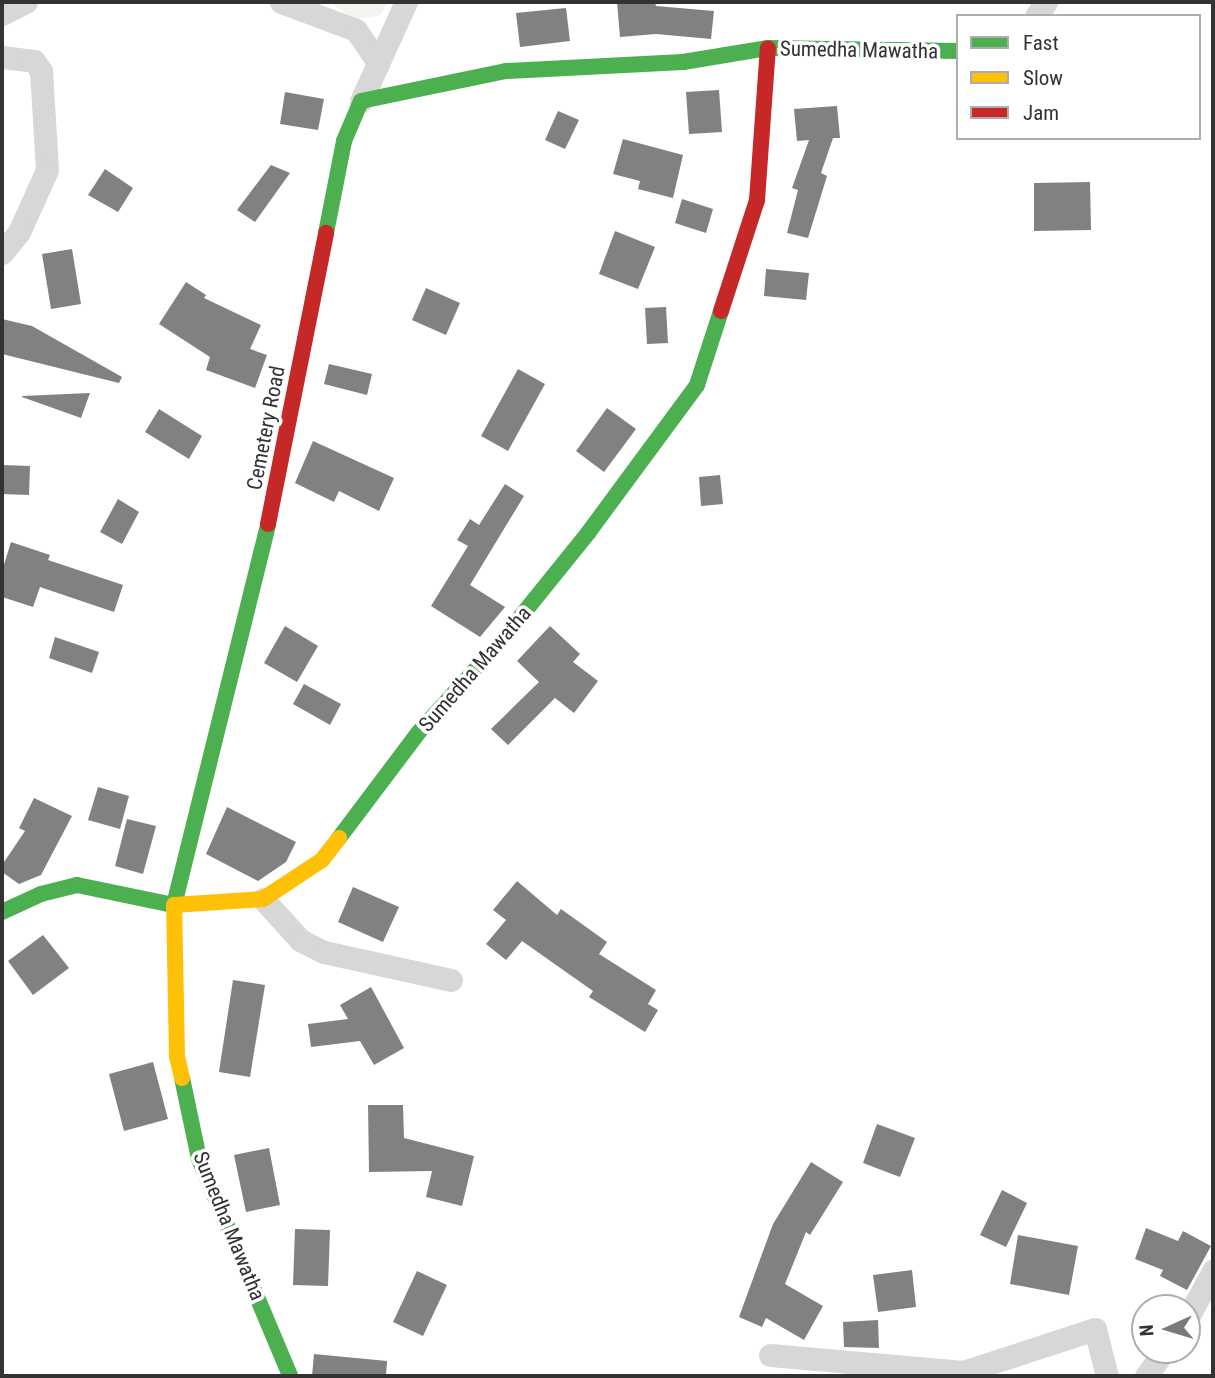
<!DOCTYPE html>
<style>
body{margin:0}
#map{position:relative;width:1215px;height:1378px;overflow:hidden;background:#fff;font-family:"Roboto Condensed",sans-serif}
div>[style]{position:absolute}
.green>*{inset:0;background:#f1f5ed}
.building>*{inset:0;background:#818181}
.street>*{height:23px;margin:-11.5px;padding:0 11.5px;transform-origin:11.5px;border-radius:11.5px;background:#d7d7d7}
.fast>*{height:16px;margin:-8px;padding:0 8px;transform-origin:8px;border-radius:8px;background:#4caf50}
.slow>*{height:16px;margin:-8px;padding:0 8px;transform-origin:8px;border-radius:8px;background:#ffc107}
.jam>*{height:16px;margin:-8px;padding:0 8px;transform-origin:8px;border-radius:8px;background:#c62828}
span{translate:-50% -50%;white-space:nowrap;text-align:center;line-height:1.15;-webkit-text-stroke:7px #fff;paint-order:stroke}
.street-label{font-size:21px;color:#333}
.frame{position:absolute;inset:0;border:4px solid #333;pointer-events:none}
.legend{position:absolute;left:956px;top:14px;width:245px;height:126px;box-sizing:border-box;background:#fff;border:2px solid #adadad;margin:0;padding:9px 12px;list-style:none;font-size:21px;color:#333}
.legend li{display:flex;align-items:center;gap:14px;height:35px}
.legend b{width:35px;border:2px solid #adadad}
.north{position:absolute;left:1131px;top:1294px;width:70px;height:70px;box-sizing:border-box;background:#fff;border:2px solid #adadad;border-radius:50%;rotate:266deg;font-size:19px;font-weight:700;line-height:28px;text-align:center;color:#333}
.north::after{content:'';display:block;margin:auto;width:24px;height:32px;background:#7a7a7a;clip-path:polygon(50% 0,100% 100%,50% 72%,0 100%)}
</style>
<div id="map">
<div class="green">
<i style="clip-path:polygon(331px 2px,387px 2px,381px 15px,353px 20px)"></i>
</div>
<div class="building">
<i style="clip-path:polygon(617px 2px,655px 2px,656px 6px,714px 11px,711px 39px,656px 34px,620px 37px)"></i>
<i style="clip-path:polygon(566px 8px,570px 41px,520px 47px,516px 13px)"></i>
<i style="clip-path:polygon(719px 90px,722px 132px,689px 134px,686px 92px)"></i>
<i style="clip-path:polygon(285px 92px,324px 99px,318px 130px,280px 124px)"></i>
<i style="clip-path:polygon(837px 106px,840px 138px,833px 138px,821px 173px,827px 176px,808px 238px,787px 233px,798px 190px,792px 188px,809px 140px,797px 141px,794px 109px)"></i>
<i style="clip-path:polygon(558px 111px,579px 120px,565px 149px,545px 140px)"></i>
<i style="clip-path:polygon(623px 139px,683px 155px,673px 198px,638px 189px,640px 181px,613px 174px)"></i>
<i style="clip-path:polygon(271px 165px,290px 173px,255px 222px,237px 210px)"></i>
<i style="clip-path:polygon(105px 169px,133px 188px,118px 212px,88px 195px)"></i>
<i style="clip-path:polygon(1090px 182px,1091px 230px,1034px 231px,1034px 183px)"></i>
<i style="clip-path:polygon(682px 199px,713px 209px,706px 233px,675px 223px)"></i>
<i style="clip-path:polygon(615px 231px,655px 247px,638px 289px,599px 274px)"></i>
<i style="clip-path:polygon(72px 249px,81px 304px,51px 309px,42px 254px)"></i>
<i style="clip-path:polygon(766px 269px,809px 273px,806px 300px,764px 296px)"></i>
<i style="clip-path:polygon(186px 282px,206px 295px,204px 298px,261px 325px,250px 349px,267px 355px,255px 388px,206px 370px,210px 357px,159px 324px)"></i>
<i style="clip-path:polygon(426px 288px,460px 303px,446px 335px,412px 320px)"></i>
<i style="clip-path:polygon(666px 307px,668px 343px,647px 344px,645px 308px)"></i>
<i style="clip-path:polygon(2px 319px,32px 326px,122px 377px,119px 383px,2px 354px)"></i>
<i style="clip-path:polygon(329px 364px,372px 374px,367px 395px,324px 384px)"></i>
<i style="clip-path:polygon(518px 369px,545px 384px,508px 451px,481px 436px)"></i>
<i style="clip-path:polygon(90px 393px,81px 418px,22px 397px,22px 396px)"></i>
<i style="clip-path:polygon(607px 408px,636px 429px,604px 472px,576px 451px)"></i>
<i style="clip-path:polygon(159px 409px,202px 436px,189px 459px,145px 432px)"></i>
<i style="clip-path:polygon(313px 441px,394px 478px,379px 511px,339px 491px,334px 502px,295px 483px)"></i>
<i style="clip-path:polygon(2px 465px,30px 466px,29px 495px,2px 494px)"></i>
<i style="clip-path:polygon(720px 475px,723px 504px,701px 506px,699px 477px)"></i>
<i style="clip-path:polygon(505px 484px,524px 496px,470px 585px,505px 607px,480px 637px,431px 606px,468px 546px,457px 540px,470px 519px,479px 525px)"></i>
<i style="clip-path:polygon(118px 499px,139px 512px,122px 544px,100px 532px)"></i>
<i style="clip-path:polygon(11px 542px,50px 555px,48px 560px,123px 585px,114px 612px,40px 587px,33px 607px,2px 597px,2px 571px)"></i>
<i style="clip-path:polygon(285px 626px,318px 646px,297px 682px,264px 663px)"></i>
<i style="clip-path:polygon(550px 626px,580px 654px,573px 662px,598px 681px,574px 713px,555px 698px,508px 745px,491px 729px,539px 682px,517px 661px)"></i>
<i style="clip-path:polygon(55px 637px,99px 652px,92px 673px,49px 658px)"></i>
<i style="clip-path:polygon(304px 684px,341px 704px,330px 725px,293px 704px)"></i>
<i style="clip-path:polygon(98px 787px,129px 796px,120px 829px,88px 820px)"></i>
<i style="clip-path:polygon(34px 798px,72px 816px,41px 875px,19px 884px,2px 872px,2px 865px,25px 831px,19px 828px)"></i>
<i style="clip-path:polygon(227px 807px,296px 842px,286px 862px,258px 881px,206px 854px)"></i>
<i style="clip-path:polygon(127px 819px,156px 826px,143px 874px,115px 866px)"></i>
<i style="clip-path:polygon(517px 881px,557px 915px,561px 909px,607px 942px,599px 954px,656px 990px,648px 1004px,658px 1010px,645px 1032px,589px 997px,593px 991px,522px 941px,506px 960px,486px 944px,506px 920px,493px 910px)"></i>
<i style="clip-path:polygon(353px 887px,399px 907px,383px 942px,338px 922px)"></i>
<i style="clip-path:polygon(43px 935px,69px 968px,33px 995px,8px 961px)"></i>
<i style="clip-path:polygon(233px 980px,265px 985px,250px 1077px,219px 1072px)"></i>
<i style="clip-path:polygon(371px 987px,404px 1048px,374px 1065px,360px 1041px,311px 1047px,308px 1024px,348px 1019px,340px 1005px)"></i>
<i style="clip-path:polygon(153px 1062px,168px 1119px,124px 1131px,109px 1074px)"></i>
<i style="clip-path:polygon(368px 1105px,403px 1105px,404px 1138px,474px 1156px,462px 1206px,426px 1197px,432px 1171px,369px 1172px)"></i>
<i style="clip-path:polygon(877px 1124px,915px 1138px,900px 1177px,863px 1163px)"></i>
<i style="clip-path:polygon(269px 1148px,280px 1205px,246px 1212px,234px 1155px)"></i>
<i style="clip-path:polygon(811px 1162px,843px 1182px,810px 1235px,806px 1232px,785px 1284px,823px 1306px,804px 1340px,766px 1318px,762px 1327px,739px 1317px,773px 1224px)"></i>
<i style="clip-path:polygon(1002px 1190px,1027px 1203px,1006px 1247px,980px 1235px)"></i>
<i style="clip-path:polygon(1146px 1228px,1178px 1241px,1183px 1231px,1211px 1246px,1187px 1290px,1160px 1276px,1163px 1270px,1135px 1259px)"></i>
<i style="clip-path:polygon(295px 1229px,330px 1230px,328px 1286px,293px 1285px)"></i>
<i style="clip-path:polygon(1018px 1235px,1078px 1246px,1069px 1295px,1010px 1284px)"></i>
<i style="clip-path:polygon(912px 1270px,916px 1307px,878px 1312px,873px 1275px)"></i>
<i style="clip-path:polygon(417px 1271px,447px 1285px,423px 1336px,393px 1322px)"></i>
<i style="clip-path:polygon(878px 1320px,879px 1348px,844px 1347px,843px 1322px)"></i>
<i style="clip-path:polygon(314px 1354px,387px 1361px,386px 1376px,312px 1376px)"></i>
</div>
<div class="street">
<i style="left:281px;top:2px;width:80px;rotate:20.5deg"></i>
<i style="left:356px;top:30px;width:40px;rotate:56deg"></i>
<i style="left:2px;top:14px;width:27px;rotate:-27deg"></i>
<i style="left:1036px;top:16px;width:17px;rotate:-54deg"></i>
<i style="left:2px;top:57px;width:32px;rotate:7deg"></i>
<i style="left:34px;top:61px;width:12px;rotate:55deg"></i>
<i style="left:41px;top:71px;width:99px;rotate:86.5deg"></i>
<i style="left:47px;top:170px;width:68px;rotate:114.3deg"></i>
<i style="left:19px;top:232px;width:27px;rotate:129deg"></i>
<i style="left:361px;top:101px;width:109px;rotate:-65.6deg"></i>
<i style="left:263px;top:899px;width:55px;rotate:47.9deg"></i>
<i style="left:300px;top:940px;width:27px;rotate:27deg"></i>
<i style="left:324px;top:952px;width:130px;rotate:12.4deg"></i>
<i style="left:1187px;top:1319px;width:55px;rotate:-61.6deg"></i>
<i style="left:770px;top:1355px;width:194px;rotate:5deg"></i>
<i style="left:963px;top:1372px;width:139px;rotate:-18deg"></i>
<i style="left:1095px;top:1329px;width:49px;rotate:75.7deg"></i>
<i style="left:1146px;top:1376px;width:32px;rotate:-54deg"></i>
</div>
<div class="fast">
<i style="left:768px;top:48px;width:190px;rotate:0.9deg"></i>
<i style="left:326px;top:233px;width:94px;rotate:-78.9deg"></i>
<i style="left:344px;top:141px;width:43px;rotate:-67deg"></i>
<i style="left:361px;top:101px;width:148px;rotate:-11.7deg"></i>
<i style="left:506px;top:71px;width:177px;rotate:-2.9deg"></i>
<i style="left:683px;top:62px;width:86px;rotate:-9.4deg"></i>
<i style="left:339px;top:838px;width:131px;rotate:-53deg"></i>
<i style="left:418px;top:733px;width:124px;rotate:-47.9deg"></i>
<i style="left:501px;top:641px;width:139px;rotate:-51.1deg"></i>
<i style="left:588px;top:533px;width:184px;rotate:-53.6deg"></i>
<i style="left:697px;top:385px;width:78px;rotate:-72deg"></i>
<i style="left:2px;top:912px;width:43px;rotate:-24.8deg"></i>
<i style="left:41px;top:894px;width:37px;rotate:-14deg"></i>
<i style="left:77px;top:885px;width:99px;rotate:11.7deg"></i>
<i style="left:174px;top:905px;width:392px;rotate:-76.1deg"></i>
<i style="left:182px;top:1078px;width:83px;rotate:78.1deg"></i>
<i style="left:199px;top:1159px;width:235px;rotate:67.2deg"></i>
</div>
<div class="slow">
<i style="left:182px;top:1078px;width:22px;rotate:-103deg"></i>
<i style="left:177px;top:1057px;width:152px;rotate:-91.1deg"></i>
<i style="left:174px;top:905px;width:89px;rotate:-3.9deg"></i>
<i style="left:263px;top:899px;width:71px;rotate:-33.5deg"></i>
<i style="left:322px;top:860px;width:28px;rotate:-52deg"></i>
</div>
<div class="jam">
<i style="left:721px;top:311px;width:117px;rotate:-72deg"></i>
<i style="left:757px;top:200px;width:152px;rotate:-85.9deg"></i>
<i style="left:268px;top:524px;width:297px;rotate:-78.7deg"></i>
</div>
<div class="street-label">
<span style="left:859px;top:50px;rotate:1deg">Sumedha Mawatha</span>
<span style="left:266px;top:428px;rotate:-79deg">Cemetery Road</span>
<span style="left:475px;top:669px;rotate:-49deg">Sumedha Mawatha</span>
<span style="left:229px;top:1226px;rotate:68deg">Sumedha Mawatha</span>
</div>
<div class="frame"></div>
<ul class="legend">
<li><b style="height:9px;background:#4caf50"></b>Fast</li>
<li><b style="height:9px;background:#ffc107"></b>Slow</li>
<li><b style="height:9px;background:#c62828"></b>Jam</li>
</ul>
<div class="north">N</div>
</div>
